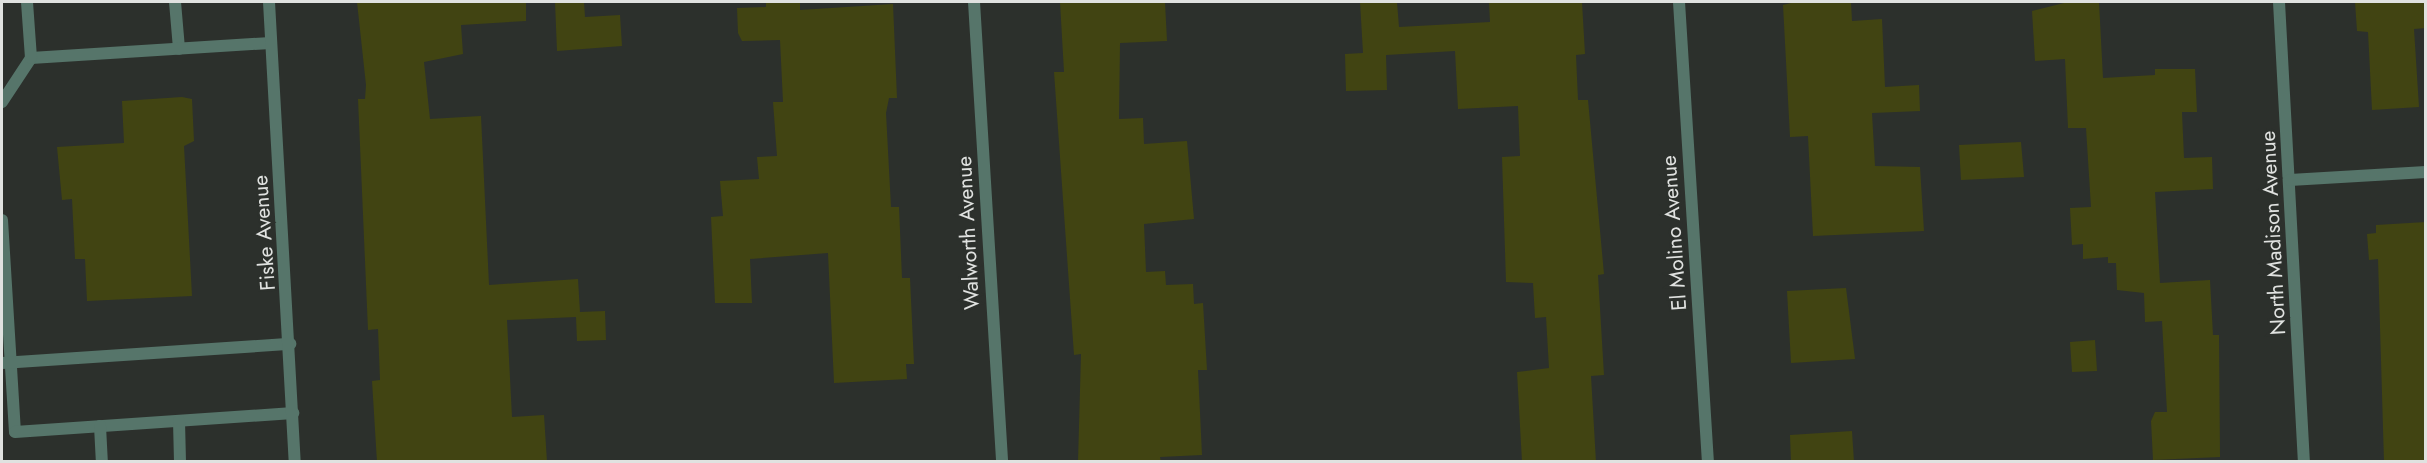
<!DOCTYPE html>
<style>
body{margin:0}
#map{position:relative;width:2427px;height:463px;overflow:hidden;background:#2c302c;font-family:Jost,sans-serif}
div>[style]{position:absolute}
.building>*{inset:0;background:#414412}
.service>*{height:12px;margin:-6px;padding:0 6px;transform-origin:6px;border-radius:6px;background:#56756a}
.minor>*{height:12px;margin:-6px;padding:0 6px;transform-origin:6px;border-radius:6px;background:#56756a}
.tertiary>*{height:12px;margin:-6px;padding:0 6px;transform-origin:6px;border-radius:6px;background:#56756a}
span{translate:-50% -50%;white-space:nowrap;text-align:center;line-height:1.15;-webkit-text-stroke:4.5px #2c302c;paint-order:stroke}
.street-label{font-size:21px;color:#e0e2e0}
.frame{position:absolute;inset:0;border:3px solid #e0e2e0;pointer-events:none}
</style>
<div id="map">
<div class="building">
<i style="clip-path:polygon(357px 2px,526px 2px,526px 21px,461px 25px,463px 54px,424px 62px,430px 119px,481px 116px,489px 285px,578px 279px,580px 312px,605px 311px,606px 340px,577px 341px,576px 317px,507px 320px,512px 417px,544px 415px,547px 462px,377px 462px,372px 381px,380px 380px,378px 329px,368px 330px,358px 99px,365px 99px,366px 85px)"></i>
<i style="clip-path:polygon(555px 2px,584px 2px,585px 17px,620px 15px,622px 46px,557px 51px)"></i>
<i style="clip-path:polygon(766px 2px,800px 2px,800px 10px,893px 4px,897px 98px,889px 98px,886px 113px,891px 207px,899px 207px,902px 278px,910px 278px,914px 364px,906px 364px,907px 379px,834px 383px,828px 253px,750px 259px,752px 303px,715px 303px,711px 217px,723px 216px,720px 181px,759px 179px,757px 157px,777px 156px,773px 102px,783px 102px,780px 40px,742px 41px,738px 33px,737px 8px,766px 7px)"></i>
<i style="clip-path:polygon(1060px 2px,1165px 2px,1167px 41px,1120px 43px,1119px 119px,1143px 118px,1144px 144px,1187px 141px,1194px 219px,1144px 224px,1146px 272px,1165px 271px,1166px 285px,1193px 284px,1194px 304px,1203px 303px,1207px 370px,1198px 370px,1202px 455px,1160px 457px,1161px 462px,1078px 462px,1081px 354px,1074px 355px,1054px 72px,1064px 72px)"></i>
<i style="clip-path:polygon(1360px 2px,1397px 2px,1399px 27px,1490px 22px,1489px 2px,1582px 2px,1585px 54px,1576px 55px,1578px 100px,1588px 100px,1604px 274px,1598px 275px,1604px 375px,1591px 376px,1596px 462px,1522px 462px,1517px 372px,1549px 368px,1546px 317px,1535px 318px,1533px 283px,1506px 282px,1502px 157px,1520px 156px,1518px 106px,1458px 109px,1455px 51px,1386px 55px,1387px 90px,1346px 91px,1345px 54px,1363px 53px)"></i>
<i style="clip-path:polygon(1795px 2px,1851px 2px,1852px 21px,1882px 19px,1885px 87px,1919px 85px,1920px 111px,1872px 113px,1875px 166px,1920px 167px,1924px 231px,1813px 236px,1808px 136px,1790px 137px,1783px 5px)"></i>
<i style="clip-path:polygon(2068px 2px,2099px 2px,2103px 78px,2155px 75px,2155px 69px,2195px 69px,2197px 112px,2182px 112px,2184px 158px,2212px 157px,2213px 189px,2155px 192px,2160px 283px,2210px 280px,2213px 335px,2219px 335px,2220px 457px,2153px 460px,2151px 421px,2155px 412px,2167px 412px,2162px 321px,2145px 322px,2144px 293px,2117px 290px,2116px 263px,2108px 263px,2108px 257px,2083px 259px,2083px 244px,2072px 245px,2070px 208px,2091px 207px,2086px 128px,2068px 128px,2065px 59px,2035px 61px,2032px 11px)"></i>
<i style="clip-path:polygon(2355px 2px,2426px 2px,2426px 28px,2414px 29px,2419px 107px,2372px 110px,2368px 32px,2357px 31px)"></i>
<i style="clip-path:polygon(182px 97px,192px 99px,194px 141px,184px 146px,192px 296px,87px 301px,85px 259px,75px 259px,72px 199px,62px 200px,57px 147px,124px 143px,122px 101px)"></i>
<i style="clip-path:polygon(2021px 142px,2024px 177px,1961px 180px,1959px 145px)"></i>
<i style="clip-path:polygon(2426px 222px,2426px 462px,2384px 462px,2378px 259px,2369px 260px,2367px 234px,2376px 233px,2376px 225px)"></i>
<i style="clip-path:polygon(1846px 288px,1855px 359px,1791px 363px,1787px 291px)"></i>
<i style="clip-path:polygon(2095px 340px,2097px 371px,2072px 372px,2070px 342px)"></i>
<i style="clip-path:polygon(1852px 431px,1854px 462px,1791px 462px,1790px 435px)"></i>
</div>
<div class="service">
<i style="left:175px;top:2px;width:47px;rotate:85.1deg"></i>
<i style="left:31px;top:58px;width:240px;rotate:-3.6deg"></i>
<i style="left:2px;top:102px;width:53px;rotate:-56.6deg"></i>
<i style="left:31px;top:58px;width:56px;rotate:-94.1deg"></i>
<i style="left:2px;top:220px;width:212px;rotate:86.5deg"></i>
<i style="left:15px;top:432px;width:279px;rotate:-3.9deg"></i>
<i style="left:2px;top:363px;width:289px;rotate:-3.8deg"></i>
<i style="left:179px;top:421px;width:41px;rotate:88.6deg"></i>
<i style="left:100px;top:426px;width:36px;rotate:87deg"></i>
</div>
<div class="minor">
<i style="left:269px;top:2px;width:461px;rotate:86.8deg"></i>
<i style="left:974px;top:2px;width:461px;rotate:86.5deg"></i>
<i style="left:2279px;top:2px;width:461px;rotate:86.9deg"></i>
<i style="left:2290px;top:180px;width:136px;rotate:-3.4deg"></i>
</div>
<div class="tertiary">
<i style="left:1679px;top:2px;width:461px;rotate:86.4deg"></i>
</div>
<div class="street-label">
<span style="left:264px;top:233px;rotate:-94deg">Fiske Avenue</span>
<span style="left:968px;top:233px;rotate:-93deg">Walworth Avenue</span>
<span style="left:1674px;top:233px;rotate:-94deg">El Molino Avenue</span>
<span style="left:2273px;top:233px;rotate:-93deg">North Madison Avenue</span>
</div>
<div class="frame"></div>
</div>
